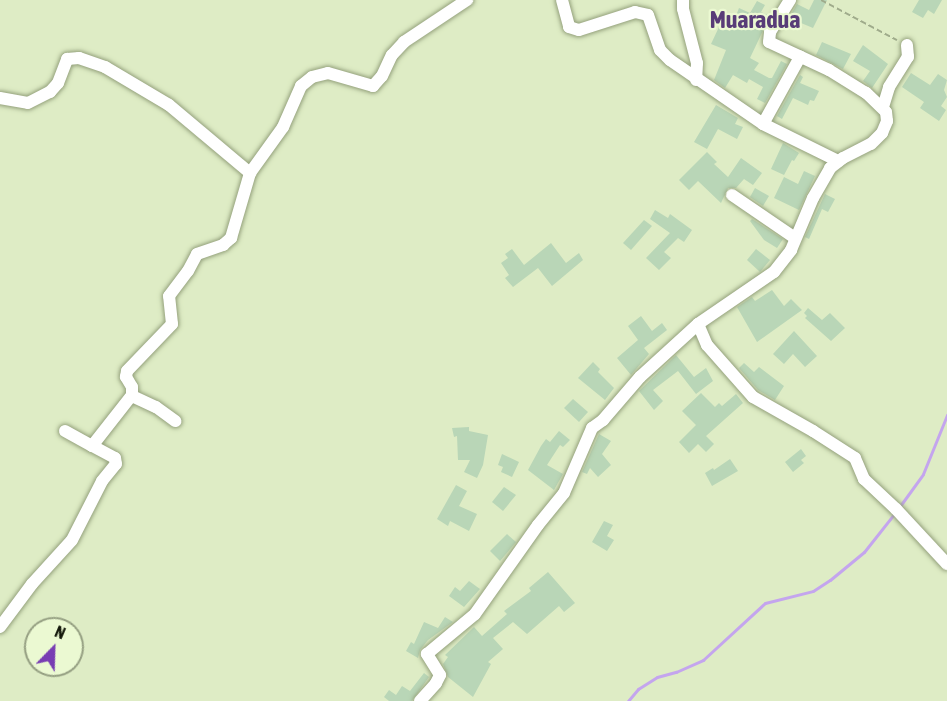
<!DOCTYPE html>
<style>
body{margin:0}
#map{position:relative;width:947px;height:701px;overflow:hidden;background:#deecc5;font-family:"Asap Condensed",sans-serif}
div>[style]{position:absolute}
.stream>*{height:3px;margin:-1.5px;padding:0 1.5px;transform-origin:1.5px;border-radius:1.5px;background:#c4a5ee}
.building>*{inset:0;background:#b9d6b7}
.path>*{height:1.5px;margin-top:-0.75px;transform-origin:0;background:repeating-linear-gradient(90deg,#9fab8b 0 6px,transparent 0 9px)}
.roads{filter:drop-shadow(0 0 2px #94a17c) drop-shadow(0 0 2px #94a17c)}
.street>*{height:12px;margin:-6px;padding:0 6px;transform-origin:6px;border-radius:6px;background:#fff}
span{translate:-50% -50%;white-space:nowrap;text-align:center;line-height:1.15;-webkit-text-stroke:4.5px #ebf9d2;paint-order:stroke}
.quarter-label{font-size:24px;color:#583c78;font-weight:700}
.north{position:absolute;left:24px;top:617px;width:60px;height:60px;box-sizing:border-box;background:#ebf9d2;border:2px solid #959f82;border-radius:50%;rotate:23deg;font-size:16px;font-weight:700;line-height:24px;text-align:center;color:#13180a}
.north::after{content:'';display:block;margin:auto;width:21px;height:27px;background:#783db3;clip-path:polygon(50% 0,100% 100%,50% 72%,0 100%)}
</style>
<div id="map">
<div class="stream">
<i style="left:900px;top:506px;width:39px;rotate:-54deg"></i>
<i style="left:923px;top:474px;width:64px;rotate:-67.9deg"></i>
<i style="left:628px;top:701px;width:16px;rotate:-50deg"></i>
<i style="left:638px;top:689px;width:22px;rotate:-32deg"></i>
<i style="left:657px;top:677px;width:20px;rotate:-15deg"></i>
<i style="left:676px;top:672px;width:30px;rotate:-24deg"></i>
<i style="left:703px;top:660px;width:84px;rotate:-42.6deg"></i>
<i style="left:765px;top:603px;width:49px;rotate:-14deg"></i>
<i style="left:813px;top:591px;width:20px;rotate:-33deg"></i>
<i style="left:830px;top:580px;width:44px;rotate:-39.5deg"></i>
<i style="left:864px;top:552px;width:48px;rotate:-51.7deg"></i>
</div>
<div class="building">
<i style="clip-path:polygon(814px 0,827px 0,813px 28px,801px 23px,797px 29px,786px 23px,797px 4px,809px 10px)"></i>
<i style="clip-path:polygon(919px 0,942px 0,934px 14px,928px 10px,923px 18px,912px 12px)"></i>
<i style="clip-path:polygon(757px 1px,765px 5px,761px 12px,770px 16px,750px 58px,759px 63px,754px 70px,769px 78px,772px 78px,781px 61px,787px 64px,765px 103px,757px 99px,763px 87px,749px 79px,747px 83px,733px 75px,725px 88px,714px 80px,726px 50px,711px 44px,719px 27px,730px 31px,739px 8px,750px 13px)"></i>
<i style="clip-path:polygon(822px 42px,851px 54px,843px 69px,816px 55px)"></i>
<i style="clip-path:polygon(863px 45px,888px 64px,872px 88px,863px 81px,870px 71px,853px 61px)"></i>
<i style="clip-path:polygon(911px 73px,930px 85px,938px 74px,947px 80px,944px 90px,947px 97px,941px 106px,946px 110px,939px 121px,920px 108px,924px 102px,902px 87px)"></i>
<i style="clip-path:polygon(800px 75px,803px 77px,800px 83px,819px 91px,814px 101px,810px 100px,808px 105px,793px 98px,782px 119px,777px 116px)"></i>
<i style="clip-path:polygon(716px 105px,738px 118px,735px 124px,743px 127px,737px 139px,718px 129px,707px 149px,694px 142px)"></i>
<i style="clip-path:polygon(783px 143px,799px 153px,794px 161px,792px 160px,784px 175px,771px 169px)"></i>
<i style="clip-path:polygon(707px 152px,717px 162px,714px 164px,728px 177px,741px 158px,762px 173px,753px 185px,744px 179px,736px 188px,728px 188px,721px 203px,698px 181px,689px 190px,679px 180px)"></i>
<i style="clip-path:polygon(804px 171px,815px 176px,799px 210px,774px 198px,784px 177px,798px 184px)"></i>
<i style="clip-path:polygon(755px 188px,769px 196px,763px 206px,750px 197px)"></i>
<i style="clip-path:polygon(825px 194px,835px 199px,828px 212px,822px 209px,809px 239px,805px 237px)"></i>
<i style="clip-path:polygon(655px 210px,668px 218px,670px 214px,692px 230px,684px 242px,678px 238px,664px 252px,671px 258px,659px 270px,646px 258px,670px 233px,650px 219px)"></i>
<i style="clip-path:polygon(752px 219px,783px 239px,777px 248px,764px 240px,750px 221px)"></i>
<i style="clip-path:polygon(644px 220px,652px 226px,631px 250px,623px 243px)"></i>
<i style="clip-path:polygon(551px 243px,566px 263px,579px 253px,583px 260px,552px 286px,538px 268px,513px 287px,505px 278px,509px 275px,501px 263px,508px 258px,505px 254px,512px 249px,524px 265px)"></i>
<i style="clip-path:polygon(756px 249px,770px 260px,760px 272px,747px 260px)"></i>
<i style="clip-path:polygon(772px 290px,784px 306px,791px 299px,802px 310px,757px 342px,737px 307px,752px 297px,755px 301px)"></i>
<i style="clip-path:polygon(808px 308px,822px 320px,830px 313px,845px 328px,831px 341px,805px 318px,807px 316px,804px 313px)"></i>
<i style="clip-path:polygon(641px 316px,652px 331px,662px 323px,667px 330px,644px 348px,649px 354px,631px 375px,617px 358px,638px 340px,628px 326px)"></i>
<i style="clip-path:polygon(794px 331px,817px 356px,805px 367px,793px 354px,784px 364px,773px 354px)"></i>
<i style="clip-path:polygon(676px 355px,694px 377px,706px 368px,713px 381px,696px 394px,678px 371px,653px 390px,663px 401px,654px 410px,639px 391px)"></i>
<i style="clip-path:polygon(593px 362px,600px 369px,598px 372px,614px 388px,605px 400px,578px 378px)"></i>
<i style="clip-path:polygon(744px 363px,754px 372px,759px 367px,784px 386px,775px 400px,758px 390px,739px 368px)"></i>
<i style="clip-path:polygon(701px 393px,715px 407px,719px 403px,722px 406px,736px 394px,743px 403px,706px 436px,714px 444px,706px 452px,698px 444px,689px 453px,679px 442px,696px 425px,682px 411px)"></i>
<i style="clip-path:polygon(573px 399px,588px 412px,579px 422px,564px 408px)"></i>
<i style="clip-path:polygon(469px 427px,469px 431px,488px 435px,483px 465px,477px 478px,464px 472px,470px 460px,458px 460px,457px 436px,454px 437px,452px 428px)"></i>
<i style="clip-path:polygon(559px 431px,570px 440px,563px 447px,560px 445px,547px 465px,563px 474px,554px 490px,528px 470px,541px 446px,546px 439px,550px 442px)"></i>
<i style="clip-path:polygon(599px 434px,611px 441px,602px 454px,611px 465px,598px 477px,590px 468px,587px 474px,582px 472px)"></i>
<i style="clip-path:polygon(801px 449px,806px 456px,801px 460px,804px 463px,793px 472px,785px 462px)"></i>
<i style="clip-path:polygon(502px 454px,519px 462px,512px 477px,501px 472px,503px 467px,498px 465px)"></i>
<i style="clip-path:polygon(730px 459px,738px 471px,712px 486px,705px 473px,713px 468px,714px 470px)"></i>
<i style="clip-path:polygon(456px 485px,467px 491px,459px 506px,477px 514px,469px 531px,450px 521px,448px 526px,437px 519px)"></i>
<i style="clip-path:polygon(504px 487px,516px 495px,503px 511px,492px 502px)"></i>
<i style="clip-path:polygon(604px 521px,613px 525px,607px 536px,614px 540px,607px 551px,592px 542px)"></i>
<i style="clip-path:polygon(507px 534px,516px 542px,500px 561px,490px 551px)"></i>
<i style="clip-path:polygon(548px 572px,575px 603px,564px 612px,559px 606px,527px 634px,513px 622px,493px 638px,503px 649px,488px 662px,491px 664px,473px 697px,448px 677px,443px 664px,448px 657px,445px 655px,474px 627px,482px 636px,507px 614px,504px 611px,531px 591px,529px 588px)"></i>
<i style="clip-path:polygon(469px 581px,480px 589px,464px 607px,449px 596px,455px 587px,460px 591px)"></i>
<i style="clip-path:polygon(445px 617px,453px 622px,428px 640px,420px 650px,418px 658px,406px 651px,411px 642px,414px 644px,424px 622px,438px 628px)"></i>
<i style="clip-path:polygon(424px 673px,429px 677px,412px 701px,389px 701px,384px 697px,389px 690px,396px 695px,402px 686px,410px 691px)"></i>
</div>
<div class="path">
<i style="left:821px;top:0;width:86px;rotate:27.8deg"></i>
</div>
<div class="roads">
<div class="street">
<i style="left:562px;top:0;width:28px;rotate:75deg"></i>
<i style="left:569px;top:27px;width:10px;rotate:17deg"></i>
<i style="left:579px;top:30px;width:59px;rotate:-17.8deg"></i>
<i style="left:635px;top:12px;width:13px;rotate:13deg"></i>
<i style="left:648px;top:15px;width:37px;rotate:71deg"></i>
<i style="left:660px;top:50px;width:14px;rotate:45deg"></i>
<i style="left:670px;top:60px;width:113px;rotate:34.5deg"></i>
<i style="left:763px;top:124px;width:84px;rotate:26.3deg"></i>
<i style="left:683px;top:0;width:9px;rotate:90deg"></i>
<i style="left:683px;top:9px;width:56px;rotate:75.5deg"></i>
<i style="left:697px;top:63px;width:17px;rotate:93deg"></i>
<i style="left:0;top:98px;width:28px;rotate:10deg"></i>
<i style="left:28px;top:103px;width:25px;rotate:-27deg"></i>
<i style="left:50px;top:92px;width:12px;rotate:-48deg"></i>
<i style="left:58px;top:83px;width:26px;rotate:-69deg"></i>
<i style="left:67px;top:59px;width:12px;rotate:-5deg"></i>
<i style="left:79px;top:58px;width:28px;rotate:19deg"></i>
<i style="left:105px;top:67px;width:74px;rotate:30.7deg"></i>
<i style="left:169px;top:105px;width:106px;rotate:40deg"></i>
<i style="left:883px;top:107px;width:21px;rotate:-73deg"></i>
<i style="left:889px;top:87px;width:36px;rotate:-58deg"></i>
<i style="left:908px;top:57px;width:12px;rotate:-95deg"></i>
<i style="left:763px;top:124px;width:77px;rotate:-61.1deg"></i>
<i style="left:732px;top:195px;width:76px;rotate:34.3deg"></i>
<i style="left:698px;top:324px;width:23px;rotate:67deg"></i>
<i style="left:707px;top:345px;width:69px;rotate:48.5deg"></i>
<i style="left:753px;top:397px;width:69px;rotate:29.5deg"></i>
<i style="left:813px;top:431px;width:50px;rotate:32.7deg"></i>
<i style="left:855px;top:458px;width:23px;rotate:67deg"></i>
<i style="left:864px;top:479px;width:44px;rotate:43.2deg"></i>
<i style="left:896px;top:509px;width:75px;rotate:47.2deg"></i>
<i style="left:132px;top:396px;width:26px;rotate:25deg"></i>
<i style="left:156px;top:407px;width:24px;rotate:36deg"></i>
<i style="left:65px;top:431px;width:31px;rotate:29deg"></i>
<i style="left:0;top:627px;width:54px;rotate:-53.3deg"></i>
<i style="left:32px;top:584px;width:59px;rotate:-47.7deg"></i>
<i style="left:72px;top:540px;width:66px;rotate:-63deg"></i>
<i style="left:102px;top:481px;width:22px;rotate:-51deg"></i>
<i style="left:116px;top:464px;width:6px;rotate:-99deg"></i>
<i style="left:115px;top:458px;width:26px;rotate:-152deg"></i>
<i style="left:92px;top:446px;width:65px;rotate:-51.9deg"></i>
<i style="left:132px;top:395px;width:8px;rotate:-90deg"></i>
<i style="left:132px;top:387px;width:12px;rotate:-121deg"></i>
<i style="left:126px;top:377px;width:6px;rotate:-81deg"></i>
<i style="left:127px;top:371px;width:65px;rotate:-46.2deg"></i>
<i style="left:172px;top:324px;width:28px;rotate:-96deg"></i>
<i style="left:169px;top:296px;width:31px;rotate:-53deg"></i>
<i style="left:188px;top:271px;width:19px;rotate:-62deg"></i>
<i style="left:197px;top:254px;width:28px;rotate:-19deg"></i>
<i style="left:223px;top:245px;width:11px;rotate:-41deg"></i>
<i style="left:231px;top:238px;width:68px;rotate:-73.7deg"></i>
<i style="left:250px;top:173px;width:57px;rotate:-54.3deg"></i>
<i style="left:283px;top:127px;width:45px;rotate:-66.3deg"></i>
<i style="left:301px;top:86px;width:14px;rotate:-39deg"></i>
<i style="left:312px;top:77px;width:16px;rotate:-14deg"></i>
<i style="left:328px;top:73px;width:47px;rotate:16.1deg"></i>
<i style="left:373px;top:86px;width:13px;rotate:-48deg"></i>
<i style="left:382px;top:76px;width:23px;rotate:-65deg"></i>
<i style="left:392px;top:55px;width:18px;rotate:-47deg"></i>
<i style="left:404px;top:42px;width:76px;rotate:-33.7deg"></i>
<i style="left:420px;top:701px;width:24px;rotate:-48deg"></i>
<i style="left:436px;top:683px;width:9px;rotate:-63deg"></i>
<i style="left:440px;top:675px;width:25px;rotate:-122deg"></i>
<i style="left:427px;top:654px;width:62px;rotate:-39.8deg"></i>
<i style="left:475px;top:614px;width:109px;rotate:-54.7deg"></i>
<i style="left:538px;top:525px;width:41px;rotate:-50.9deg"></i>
<i style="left:564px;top:493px;width:71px;rotate:-66.7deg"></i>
<i style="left:592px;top:428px;width:14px;rotate:-36deg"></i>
<i style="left:603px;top:420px;width:57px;rotate:-49.3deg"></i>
<i style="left:640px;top:377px;width:79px;rotate:-42.4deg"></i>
<i style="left:698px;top:324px;width:92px;rotate:-34.4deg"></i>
<i style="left:774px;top:272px;width:28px;rotate:-52deg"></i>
<i style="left:791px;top:250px;width:56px;rotate:-67.1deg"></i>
<i style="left:813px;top:198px;width:34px;rotate:-60deg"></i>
<i style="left:830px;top:168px;width:16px;rotate:-38deg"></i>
<i style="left:843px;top:158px;width:31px;rotate:-27deg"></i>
<i style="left:871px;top:144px;width:16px;rotate:-45deg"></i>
<i style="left:882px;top:133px;width:13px;rotate:-67deg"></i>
<i style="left:887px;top:121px;width:9px;rotate:-96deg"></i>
<i style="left:886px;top:112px;width:28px;rotate:-136deg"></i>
<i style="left:866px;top:93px;width:44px;rotate:-148.1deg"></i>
<i style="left:829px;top:70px;width:66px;rotate:-155deg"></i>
<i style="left:769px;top:42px;width:10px;rotate:-84deg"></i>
<i style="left:770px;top:32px;width:38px;rotate:-58deg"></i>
</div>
</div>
<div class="quarter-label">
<span style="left:755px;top:20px">Muaradua</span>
</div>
<div class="north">N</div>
</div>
